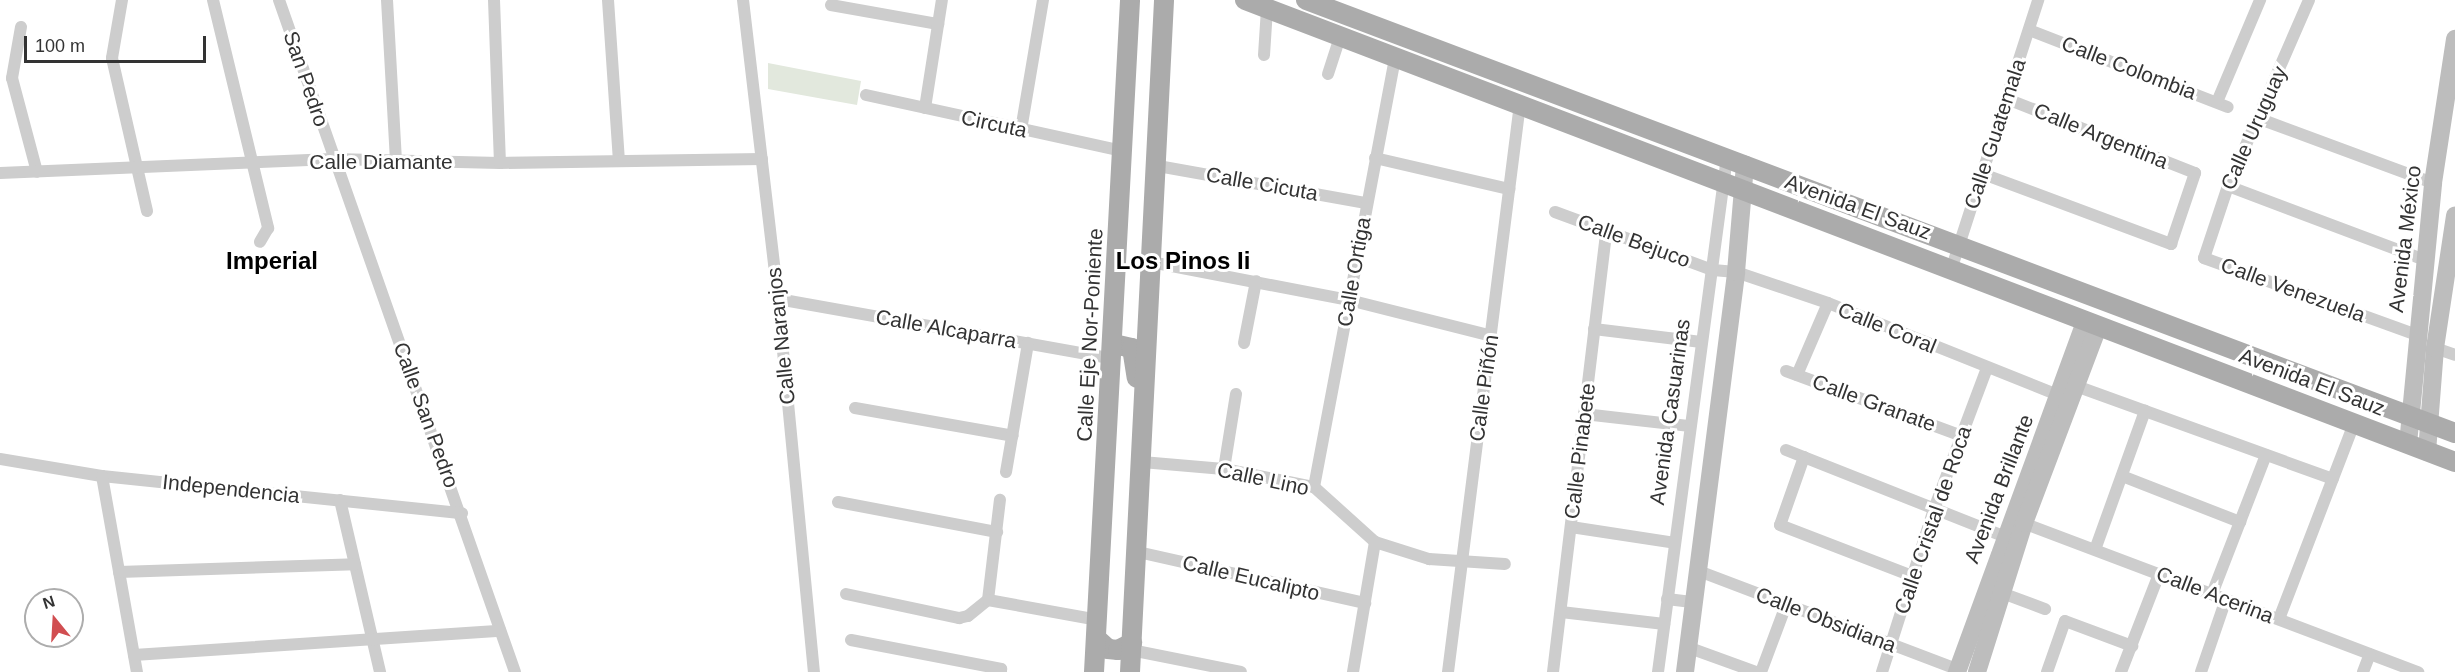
<!DOCTYPE html>
<meta charset="utf-8">
<style>
body{margin:0}
#map{position:relative;width:2455px;height:672px;overflow:hidden;background:#fff;font-family:Arial,sans-serif}
div>[style]{position:absolute}
.green>*{inset:0;background:#e2e8dd}
.street>*{height:12px;margin:-6px;padding:0 6px;transform-origin:6px;border-radius:6px;background:#cdcdcd}
.secondary>*{height:18px;margin:-9px;padding:0 9px;transform-origin:9px;border-radius:9px;background:#bdbdbd}
.primary>*{height:20px;margin:-10px;padding:0 10px;transform-origin:10px;border-radius:10px;background:#ababab}
span{translate:-50% -50%;white-space:nowrap;text-align:center;line-height:1.15;-webkit-text-stroke:6px #fff;paint-order:stroke}
.street-label{font-size:21px;color:#333}
.quarter-label{font-size:24px;color:#000;font-weight:700}
.north{position:absolute;left:24px;top:588px;width:60px;height:60px;box-sizing:border-box;background:#fff;border:2px solid #adadad;border-radius:50%;rotate:342deg;font-size:16px;font-weight:700;line-height:24px;text-align:center;color:#333}
.north::after{content:'';display:block;margin:auto;width:21px;height:27px;background:#d14e51;clip-path:polygon(50% 0,100% 100%,50% 72%,0 100%)}
.scale{position:absolute;left:24px;top:36px;width:182px;height:27px;box-sizing:border-box;border:3px solid #333;border-top:0;padding-left:8px;font-size:18px;line-height:21px;white-space:nowrap;color:#333;-webkit-text-stroke:4px #fff;paint-order:stroke}
</style>
<div id="map">
<div class="green">
<i style="clip-path:polygon(768px 63px,861px 81px,857px 105px,768px 89px)"></i>
</div>
<div class="street">
<i style="left:122px;top:0;width:59px;rotate:99.8deg"></i>
<i style="left:112px;top:58px;width:157px;rotate:77.1deg"></i>
<i style="left:213px;top:0;width:235px;rotate:76.4deg"></i>
<i style="left:268px;top:228px;width:16px;rotate:120deg"></i>
<i style="left:279px;top:0;width:712px;rotate:70.65deg"></i>
<i style="left:387px;top:0;width:161px;rotate:86.8deg"></i>
<i style="left:494px;top:0;width:163px;rotate:87.9deg"></i>
<i style="left:608px;top:0;width:160px;rotate:86.1deg"></i>
<i style="left:743px;top:0;width:301px;rotate:83.3deg"></i>
<i style="left:778px;top:299px;width:375px;rotate:84.5deg"></i>
<i style="left:2309px;top:0;width:203px;rotate:113.5deg"></i>
<i style="left:2228px;top:186px;width:76px;rotate:108.4deg"></i>
<i style="left:2204px;top:258px;width:226px;rotate:19.9deg"></i>
<i style="left:831px;top:5px;width:109px;rotate:10.1deg"></i>
<i style="left:21px;top:27px;width:52px;rotate:100deg"></i>
<i style="left:12px;top:78px;width:97px;rotate:75.1deg"></i>
<i style="left:2029px;top:30px;width:213px;rotate:21.2deg"></i>
<i style="left:1264px;top:55px;width:46px;rotate:-86.3deg"></i>
<i style="left:1328px;top:74px;width:40px;rotate:-72deg"></i>
<i style="left:866px;top:95px;width:263px;rotate:12.3deg"></i>
<i style="left:2217px;top:102px;width:111px;rotate:-67.1deg"></i>
<i style="left:925px;top:108px;width:109px;rotate:-81.1deg"></i>
<i style="left:2260px;top:119px;width:184px;rotate:20.3deg"></i>
<i style="left:1021px;top:130px;width:132px;rotate:-80.4deg"></i>
<i style="left:1375px;top:158px;width:138px;rotate:13deg"></i>
<i style="left:1158px;top:166px;width:210px;rotate:10.1deg"></i>
<i style="left:0;top:173px;width:333px;rotate:-2.4deg"></i>
<i style="left:333px;top:159px;width:167px;rotate:1.4deg"></i>
<i style="left:500px;top:163px;width:262px;rotate:-0.9deg"></i>
<i style="left:1983px;top:174px;width:201px;rotate:20.4deg"></i>
<i style="left:2171px;top:244px;width:75px;rotate:-71.3deg"></i>
<i style="left:2195px;top:173px;width:202px;rotate:-158.5deg"></i>
<i style="left:2228px;top:186px;width:210px;rotate:20.6deg"></i>
<i style="left:1555px;top:212px;width:168px;rotate:20.2deg"></i>
<i style="left:1713px;top:270px;width:23px;rotate:5deg"></i>
<i style="left:1736px;top:272px;width:97px;rotate:18.6deg"></i>
<i style="left:1828px;top:303px;width:253px;rotate:21.8deg"></i>
<i style="left:1151px;top:262px;width:202px;rotate:10.9deg"></i>
<i style="left:1349px;top:300px;width:147px;rotate:14.1deg"></i>
<i style="left:1952px;top:267px;width:281px;rotate:-72.1deg"></i>
<i style="left:778px;top:299px;width:341px;rotate:10.1deg"></i>
<i style="left:1594px;top:329px;width:108px;rotate:6.9deg"></i>
<i style="left:1244px;top:343px;width:63px;rotate:-79deg"></i>
<i style="left:2435px;top:348px;width:21px;rotate:19deg"></i>
<i style="left:1786px;top:371px;width:188px;rotate:20.3deg"></i>
<i style="left:1797px;top:375px;width:78px;rotate:-66.7deg"></i>
<i style="left:2076px;top:386px;width:273px;rotate:19.9deg"></i>
<i style="left:855px;top:408px;width:160px;rotate:10deg"></i>
<i style="left:1584px;top:414px;width:107px;rotate:6.5deg"></i>
<i style="left:1786px;top:450px;width:242px;rotate:21.6deg"></i>
<i style="left:1804px;top:457px;width:72px;rotate:109.4deg"></i>
<i style="left:1780px;top:525px;width:142px;rotate:21.1deg"></i>
<i style="left:0;top:459px;width:103px;rotate:9.5deg"></i>
<i style="left:102px;top:476px;width:362px;rotate:5.9deg"></i>
<i style="left:1142px;top:462px;width:82px;rotate:4.9deg"></i>
<i style="left:1224px;top:469px;width:92px;rotate:11.3deg"></i>
<i style="left:1314px;top:487px;width:82px;rotate:42deg"></i>
<i style="left:1375px;top:542px;width:57px;rotate:17.5deg"></i>
<i style="left:1429px;top:559px;width:76px;rotate:3.8deg"></i>
<i style="left:1224px;top:469px;width:76px;rotate:-80.9deg"></i>
<i style="left:1006px;top:472px;width:131px;rotate:-80.3deg"></i>
<i style="left:102px;top:476px;width:199px;rotate:79.9deg"></i>
<i style="left:2122px;top:476px;width:127px;rotate:21.3deg"></i>
<i style="left:1314px;top:487px;width:437px;rotate:-79.3deg"></i>
<i style="left:340px;top:500px;width:177px;rotate:76.9deg"></i>
<i style="left:838px;top:502px;width:162px;rotate:10.7deg"></i>
<i style="left:2018px;top:521px;width:428px;rotate:20.7deg"></i>
<i style="left:1571px;top:527px;width:105px;rotate:8.7deg"></i>
<i style="left:2096px;top:547px;width:145px;rotate:-70.2deg"></i>
<i style="left:1138px;top:552px;width:233px;rotate:12.7deg"></i>
<i style="left:1696px;top:570px;width:279px;rotate:20.8deg"></i>
<i style="left:119px;top:572px;width:236px;rotate:-1.9deg"></i>
<i style="left:2002px;top:593px;width:46px;rotate:20.4deg"></i>
<i style="left:846px;top:594px;width:116px;rotate:12deg"></i>
<i style="left:959px;top:618px;width:9px;rotate:-13deg"></i>
<i style="left:968px;top:616px;width:26px;rotate:-39deg"></i>
<i style="left:988px;top:600px;width:101px;rotate:-83.2deg"></i>
<i style="left:2212px;top:594px;width:149px;rotate:-68.8deg"></i>
<i style="left:1667px;top:599px;width:25px;rotate:7deg"></i>
<i style="left:988px;top:600px;width:112px;rotate:10.3deg"></i>
<i style="left:1561px;top:612px;width:104px;rotate:6.6deg"></i>
<i style="left:2279px;top:619px;width:209px;rotate:-69deg"></i>
<i style="left:851px;top:640px;width:153px;rotate:10.9deg"></i>
<i style="left:1001px;top:669px;width:3px;rotate:90deg"></i>
<i style="left:1687px;top:647px;width:73px;rotate:19.9deg"></i>
<i style="left:1131px;top:650px;width:112px;rotate:11.3deg"></i>
<i style="left:134px;top:655px;width:367px;rotate:-3.8deg"></i>
<i style="left:1353px;top:672px;width:132px;rotate:-80.4deg"></i>
<i style="left:1448px;top:672px;width:573px;rotate:-82.78deg"></i>
<i style="left:1553px;top:672px;width:444px;rotate:-83.1deg"></i>
<i style="left:1658px;top:672px;width:520px;rotate:-82.37deg"></i>
<i style="left:1761px;top:672px;width:72px;rotate:-69.5deg"></i>
<i style="left:1882px;top:672px;width:171px;rotate:-72.3deg"></i>
<i style="left:1934px;top:509px;width:151px;rotate:-69.4deg"></i>
<i style="left:2047px;top:672px;width:54px;rotate:-70.6deg"></i>
<i style="left:2065px;top:621px;width:72px;rotate:20.5deg"></i>
<i style="left:2121px;top:672px;width:105px;rotate:-68.8deg"></i>
<i style="left:2201px;top:672px;width:77px;rotate:-71.1deg"></i>
<i style="left:2363px;top:672px;width:19px;rotate:-69deg"></i>
</div>
<div class="secondary">
<i style="left:2408px;top:444px;width:262px;rotate:-84.5deg"></i>
<i style="left:2433px;top:183px;width:146px;rotate:-81.3deg"></i>
<i style="left:2427px;top:452px;width:104px;rotate:-85.6deg"></i>
<i style="left:2435px;top:348px;width:134px;rotate:-81.4deg"></i>
<i style="left:1685px;top:672px;width:403px;rotate:-82.7deg"></i>
<i style="left:1736px;top:272px;width:108px;rotate:-85.2deg"></i>
<i style="left:1957px;top:672px;width:373px;rotate:-69.9deg"></i>
<i style="left:1977px;top:672px;width:156px;rotate:-72.5deg"></i>
<i style="left:2024px;top:523px;width:210px;rotate:-69.3deg"></i>
</div>
<div class="primary">
<i style="left:1245px;top:0;width:1295px;rotate:20.9deg"></i>
<i style="left:1306px;top:0;width:1228px;rotate:20.65deg"></i>
<i style="left:1114px;top:344px;width:18px;rotate:13deg"></i>
<i style="left:1132px;top:348px;width:30px;rotate:81deg"></i>
<i style="left:1097px;top:639px;width:15px;rotate:42deg"></i>
<i style="left:1108px;top:649px;width:10px;rotate:6deg"></i>
<i style="left:1118px;top:650px;width:16px;rotate:-27deg"></i>
<i style="left:1094px;top:672px;width:673px;rotate:-86.93deg"></i>
<i style="left:1130px;top:672px;width:673px;rotate:-87.1deg"></i>
</div>
<div class="street-label">
<span style="left:2129px;top:68px;rotate:21deg">Calle Colombia</span>
<span style="left:306px;top:79px;rotate:71deg">San Pedro</span>
<span style="left:994px;top:124px;rotate:12deg">Circuta</span>
<span style="left:2254px;top:128px;rotate:-66deg">Calle Uruguay</span>
<span style="left:1995px;top:134px;rotate:-72deg">Calle Guatemala</span>
<span style="left:2101px;top:136px;rotate:22deg">Calle Argentina</span>
<span style="left:381px;top:162px">Calle Diamante</span>
<span style="left:1262px;top:184px;rotate:10deg">Calle Cicuta</span>
<span style="left:1858px;top:207px;rotate:20deg">Avenida El Sauz</span>
<span style="left:2405px;top:239px;rotate:-83deg">Avenida México</span>
<span style="left:1634px;top:241px;rotate:20deg">Calle Bejuco</span>
<span style="left:1354px;top:272px;rotate:-80deg">Calle Ortiga</span>
<span style="left:2293px;top:290px;rotate:20deg">Calle Venezuela</span>
<span style="left:1887px;top:328px;rotate:22deg">Calle Coral</span>
<span style="left:946px;top:329px;rotate:10deg">Calle Alcaparra</span>
<span style="left:1090px;top:335px;rotate:-87deg">Calle Eje Nor-Poniente</span>
<span style="left:781px;top:336px;rotate:-96deg">Calle Naranjos</span>
<span style="left:2312px;top:382px;rotate:21deg">Avenida El Sauz</span>
<span style="left:1484px;top:388px;rotate:-82deg">Calle Piñón</span>
<span style="left:1874px;top:403px;rotate:20deg">Calle Granate</span>
<span style="left:1670px;top:412px;rotate:-82deg">Avenida Casuarinas</span>
<span style="left:426px;top:415px;rotate:70deg">Calle San Pedro</span>
<span style="left:1580px;top:451px;rotate:-83deg">Calle Pinabete</span>
<span style="left:1263px;top:479px;rotate:12deg">Calle Lino</span>
<span style="left:231px;top:489px;rotate:6deg">Independencia</span>
<span style="left:1999px;top:489px;rotate:-69deg">Avenida Brillante</span>
<span style="left:1933px;top:520px;rotate:-71deg">Calle Cristal de Roca</span>
<span style="left:1251px;top:578px;rotate:13deg">Calle Eucalipto</span>
<span style="left:2215px;top:595px;rotate:21deg">Calle Acerina</span>
<span style="left:1826px;top:620px;rotate:21deg">Calle Obsidiana</span>
</div>
<div class="quarter-label">
<span style="left:272px;top:261px">Imperial</span>
<span style="left:1183px;top:261px">Los Pinos Ii</span>
</div>
<div class="north">N</div>
<div class="scale">100 m</div>
</div>
